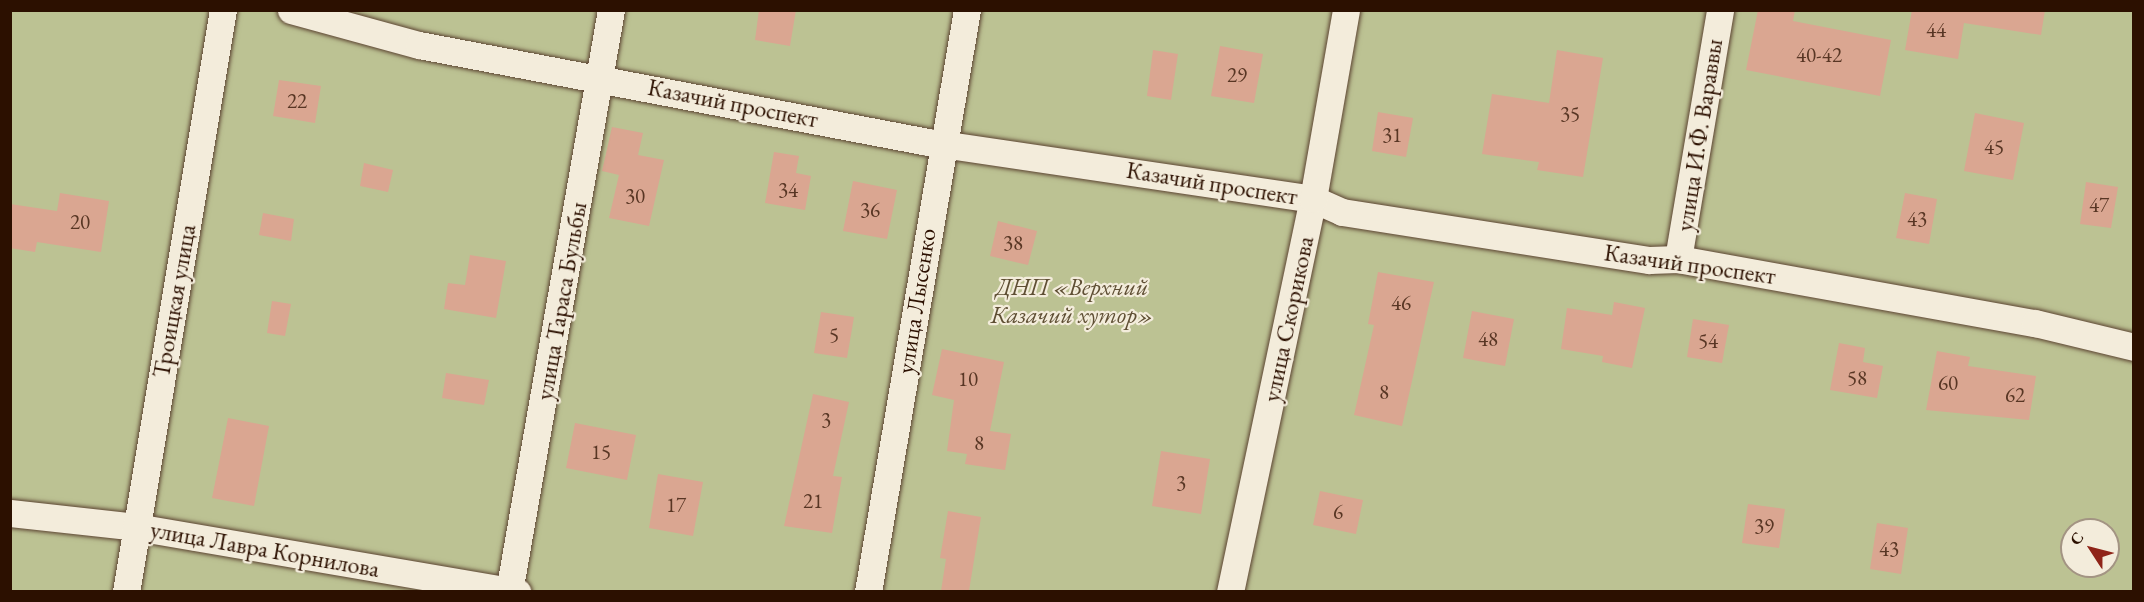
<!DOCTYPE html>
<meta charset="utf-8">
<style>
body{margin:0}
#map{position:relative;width:2144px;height:602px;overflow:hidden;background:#ede1c7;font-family:"EB Garamond",serif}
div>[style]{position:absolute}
.green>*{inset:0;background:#bcc293}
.building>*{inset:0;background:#daa691}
.roads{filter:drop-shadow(0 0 2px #5c4432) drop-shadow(0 0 2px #5c4432)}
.minor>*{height:27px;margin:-13.5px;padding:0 13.5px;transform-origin:13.5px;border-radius:13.5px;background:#f3ecdb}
span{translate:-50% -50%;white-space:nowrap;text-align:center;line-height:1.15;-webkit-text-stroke:4.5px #f3ecdb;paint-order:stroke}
.number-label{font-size:21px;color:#583624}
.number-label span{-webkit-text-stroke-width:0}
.street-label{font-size:24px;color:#2c1000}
.park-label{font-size:24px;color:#5e4e33;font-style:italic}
.frame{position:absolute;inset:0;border:12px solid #2c1000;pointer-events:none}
.north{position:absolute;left:2060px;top:518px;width:60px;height:60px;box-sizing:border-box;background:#f3ecdb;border:2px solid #a39483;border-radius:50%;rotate:306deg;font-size:16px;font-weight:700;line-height:24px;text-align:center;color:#2c1000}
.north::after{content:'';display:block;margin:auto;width:21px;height:27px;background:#8f2418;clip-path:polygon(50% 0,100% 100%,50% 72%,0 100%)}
</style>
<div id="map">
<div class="green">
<i style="clip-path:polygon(evenodd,10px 11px,2133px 11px,2133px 591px,11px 591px,10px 11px,2072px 530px,2108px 530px,2108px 566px,2072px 566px,2072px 530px)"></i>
</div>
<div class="building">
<i style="clip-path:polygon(759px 10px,796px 10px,790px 46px,755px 40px)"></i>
<i style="clip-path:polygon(1758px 10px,1795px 10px,1793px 21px,1891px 40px,1880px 96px,1746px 70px)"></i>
<i style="clip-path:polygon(1912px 10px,2045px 10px,2041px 35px,1964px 23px,1958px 59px,1905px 50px)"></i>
<i style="clip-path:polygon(1220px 46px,1263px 54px,1254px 103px,1211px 96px)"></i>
<i style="clip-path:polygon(1153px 50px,1178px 54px,1171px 100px,1147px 96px)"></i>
<i style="clip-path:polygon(1557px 50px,1603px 58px,1583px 177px,1537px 170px,1539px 162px,1482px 154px,1492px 94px,1549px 103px)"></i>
<i style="clip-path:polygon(279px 80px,321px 86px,315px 123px,273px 116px)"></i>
<i style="clip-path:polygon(1378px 112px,1413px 118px,1406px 157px,1372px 151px)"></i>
<i style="clip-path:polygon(1975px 113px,2024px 123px,2013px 180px,1964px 171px)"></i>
<i style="clip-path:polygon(612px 127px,643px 133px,638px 155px,664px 160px,649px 226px,609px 218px,619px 175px,602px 171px)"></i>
<i style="clip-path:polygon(774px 152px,799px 156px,796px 173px,811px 176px,805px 210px,765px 203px)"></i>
<i style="clip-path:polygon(364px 163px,393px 170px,388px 192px,360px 186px)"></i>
<i style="clip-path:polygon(853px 181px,897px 190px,887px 239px,843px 231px)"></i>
<i style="clip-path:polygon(2086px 182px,2118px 187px,2111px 228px,2080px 224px)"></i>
<i style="clip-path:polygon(60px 193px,109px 201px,101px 252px,37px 242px,35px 252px,10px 248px,10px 204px,57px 211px)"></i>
<i style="clip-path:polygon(1905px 193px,1937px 199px,1929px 244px,1896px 238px)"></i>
<i style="clip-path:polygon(263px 213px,294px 219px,291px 241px,259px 235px)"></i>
<i style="clip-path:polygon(998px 221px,1037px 231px,1028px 265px,990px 256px)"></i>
<i style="clip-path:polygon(470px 255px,506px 261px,496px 318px,444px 309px,448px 283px,465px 285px)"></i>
<i style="clip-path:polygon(1378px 272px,1434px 282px,1402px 426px,1354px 415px,1374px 325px,1368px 324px)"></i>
<i style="clip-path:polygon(272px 301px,291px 304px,285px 336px,267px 333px)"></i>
<i style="clip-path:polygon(1614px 302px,1645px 308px,1632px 368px,1602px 362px,1603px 356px,1561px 349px,1567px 308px,1612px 315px)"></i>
<i style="clip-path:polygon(1472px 311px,1514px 319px,1505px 366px,1463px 358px)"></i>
<i style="clip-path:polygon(821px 312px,854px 317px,847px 358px,814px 353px)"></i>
<i style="clip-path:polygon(1693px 319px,1729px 325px,1722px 363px,1687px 357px)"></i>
<i style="clip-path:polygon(1839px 343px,1865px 348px,1863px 362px,1883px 366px,1877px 398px,1830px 390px)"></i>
<i style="clip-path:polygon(942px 349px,1004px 362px,990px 431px,1011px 434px,1005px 470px,965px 464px,967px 454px,947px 451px,954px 400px,932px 395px)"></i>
<i style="clip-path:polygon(1937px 351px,1970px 357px,1968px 366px,2036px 376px,2029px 420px,1926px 410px)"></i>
<i style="clip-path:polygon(446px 373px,489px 380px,484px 405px,442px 398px)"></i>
<i style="clip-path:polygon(813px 394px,849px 402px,833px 476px,842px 477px,832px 533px,784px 526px)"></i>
<i style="clip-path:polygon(228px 418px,269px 426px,254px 506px,212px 498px)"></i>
<i style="clip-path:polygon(575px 423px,636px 435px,627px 480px,566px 468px)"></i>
<i style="clip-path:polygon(1161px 451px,1210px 459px,1201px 514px,1152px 506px)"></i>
<i style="clip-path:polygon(658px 474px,703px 482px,693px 536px,649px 528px)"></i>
<i style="clip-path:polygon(1320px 491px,1363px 500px,1356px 534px,1313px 525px)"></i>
<i style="clip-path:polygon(1748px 504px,1785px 509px,1779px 548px,1742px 543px)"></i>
<i style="clip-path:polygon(948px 511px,981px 517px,969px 591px,941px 591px,946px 559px,940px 558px)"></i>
<i style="clip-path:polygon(1877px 523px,1908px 528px,1901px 574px,1870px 569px)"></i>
</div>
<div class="roads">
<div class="minor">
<i style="left:291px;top:10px;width:133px;rotate:15.3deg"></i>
<i style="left:419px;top:45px;width:518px;rotate:10.79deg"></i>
<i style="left:928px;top:142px;width:389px;rotate:8.4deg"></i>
<i style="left:1313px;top:199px;width:32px;rotate:24deg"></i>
<i style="left:1342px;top:212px;width:311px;rotate:8.9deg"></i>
<i style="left:1649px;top:260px;width:29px;rotate:-2deg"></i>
<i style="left:1678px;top:259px;width:363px;rotate:10.2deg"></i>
<i style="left:2035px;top:323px;width:102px;rotate:13.6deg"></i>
<i style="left:1678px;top:259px;width:253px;rotate:-80.4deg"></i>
<i style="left:10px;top:513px;width:127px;rotate:6.3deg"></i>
<i style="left:136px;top:527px;width:387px;rotate:9.7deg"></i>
<i style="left:126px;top:592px;width:590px;rotate:-80.54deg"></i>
<i style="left:509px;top:592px;width:591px;rotate:-80.06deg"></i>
<i style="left:868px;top:592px;width:590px;rotate:-80.35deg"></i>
<i style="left:1230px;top:592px;width:402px;rotate:-78.1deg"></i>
<i style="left:1313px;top:199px;width:192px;rotate:-80.1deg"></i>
</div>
</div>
<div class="number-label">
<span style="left:1936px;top:30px">44</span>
<span style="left:1819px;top:55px">40-42</span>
<span style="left:1237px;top:75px">29</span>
<span style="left:297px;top:101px">22</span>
<span style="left:1570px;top:114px">35</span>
<span style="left:1392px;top:135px">31</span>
<span style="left:1994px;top:147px">45</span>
<span style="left:788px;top:190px">34</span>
<span style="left:635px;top:196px">30</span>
<span style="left:2099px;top:205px">47</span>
<span style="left:870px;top:210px">36</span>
<span style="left:1917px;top:219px">43</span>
<span style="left:80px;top:222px">20</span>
<span style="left:1013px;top:243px">38</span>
<span style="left:1401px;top:303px">46</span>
<span style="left:834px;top:335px">5</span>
<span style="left:1488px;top:339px">48</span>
<span style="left:1708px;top:341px">54</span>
<span style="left:1857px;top:378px">58</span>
<span style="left:968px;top:379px">10</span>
<span style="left:1948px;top:383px">60</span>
<span style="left:1384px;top:392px">8</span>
<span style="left:2015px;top:395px">62</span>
<span style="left:826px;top:420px">3</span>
<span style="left:979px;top:443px">8</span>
<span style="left:601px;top:452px">15</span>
<span style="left:1181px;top:483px">3</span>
<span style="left:813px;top:501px">21</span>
<span style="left:676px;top:505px">17</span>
<span style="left:1338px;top:512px">6</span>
<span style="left:1764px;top:526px">39</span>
<span style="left:1889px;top:549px">43</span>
</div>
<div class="street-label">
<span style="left:733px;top:103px;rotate:11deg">Казачий проспект</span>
<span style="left:1699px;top:135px;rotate:-81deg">улица И.Ф. Вараввы</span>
<span style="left:1212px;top:183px;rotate:9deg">Казачий проспект</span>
<span style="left:1690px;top:264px;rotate:8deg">Казачий проспект</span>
<span style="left:174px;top:301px;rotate:-80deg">Троицкая улица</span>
<span style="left:561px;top:301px;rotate:-80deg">улица Тараса Бульбы</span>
<span style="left:916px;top:301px;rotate:-81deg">улица Лысенко</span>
<span style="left:1288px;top:319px;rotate:-78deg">улица Скорикова</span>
<span style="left:265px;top:549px;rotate:10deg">улица Лавра Корнилова</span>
</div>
<div class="park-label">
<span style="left:1072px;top:301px">ДНП «Верхний<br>Казачий хутор»</span>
</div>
<div class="frame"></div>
<div class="north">С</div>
</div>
